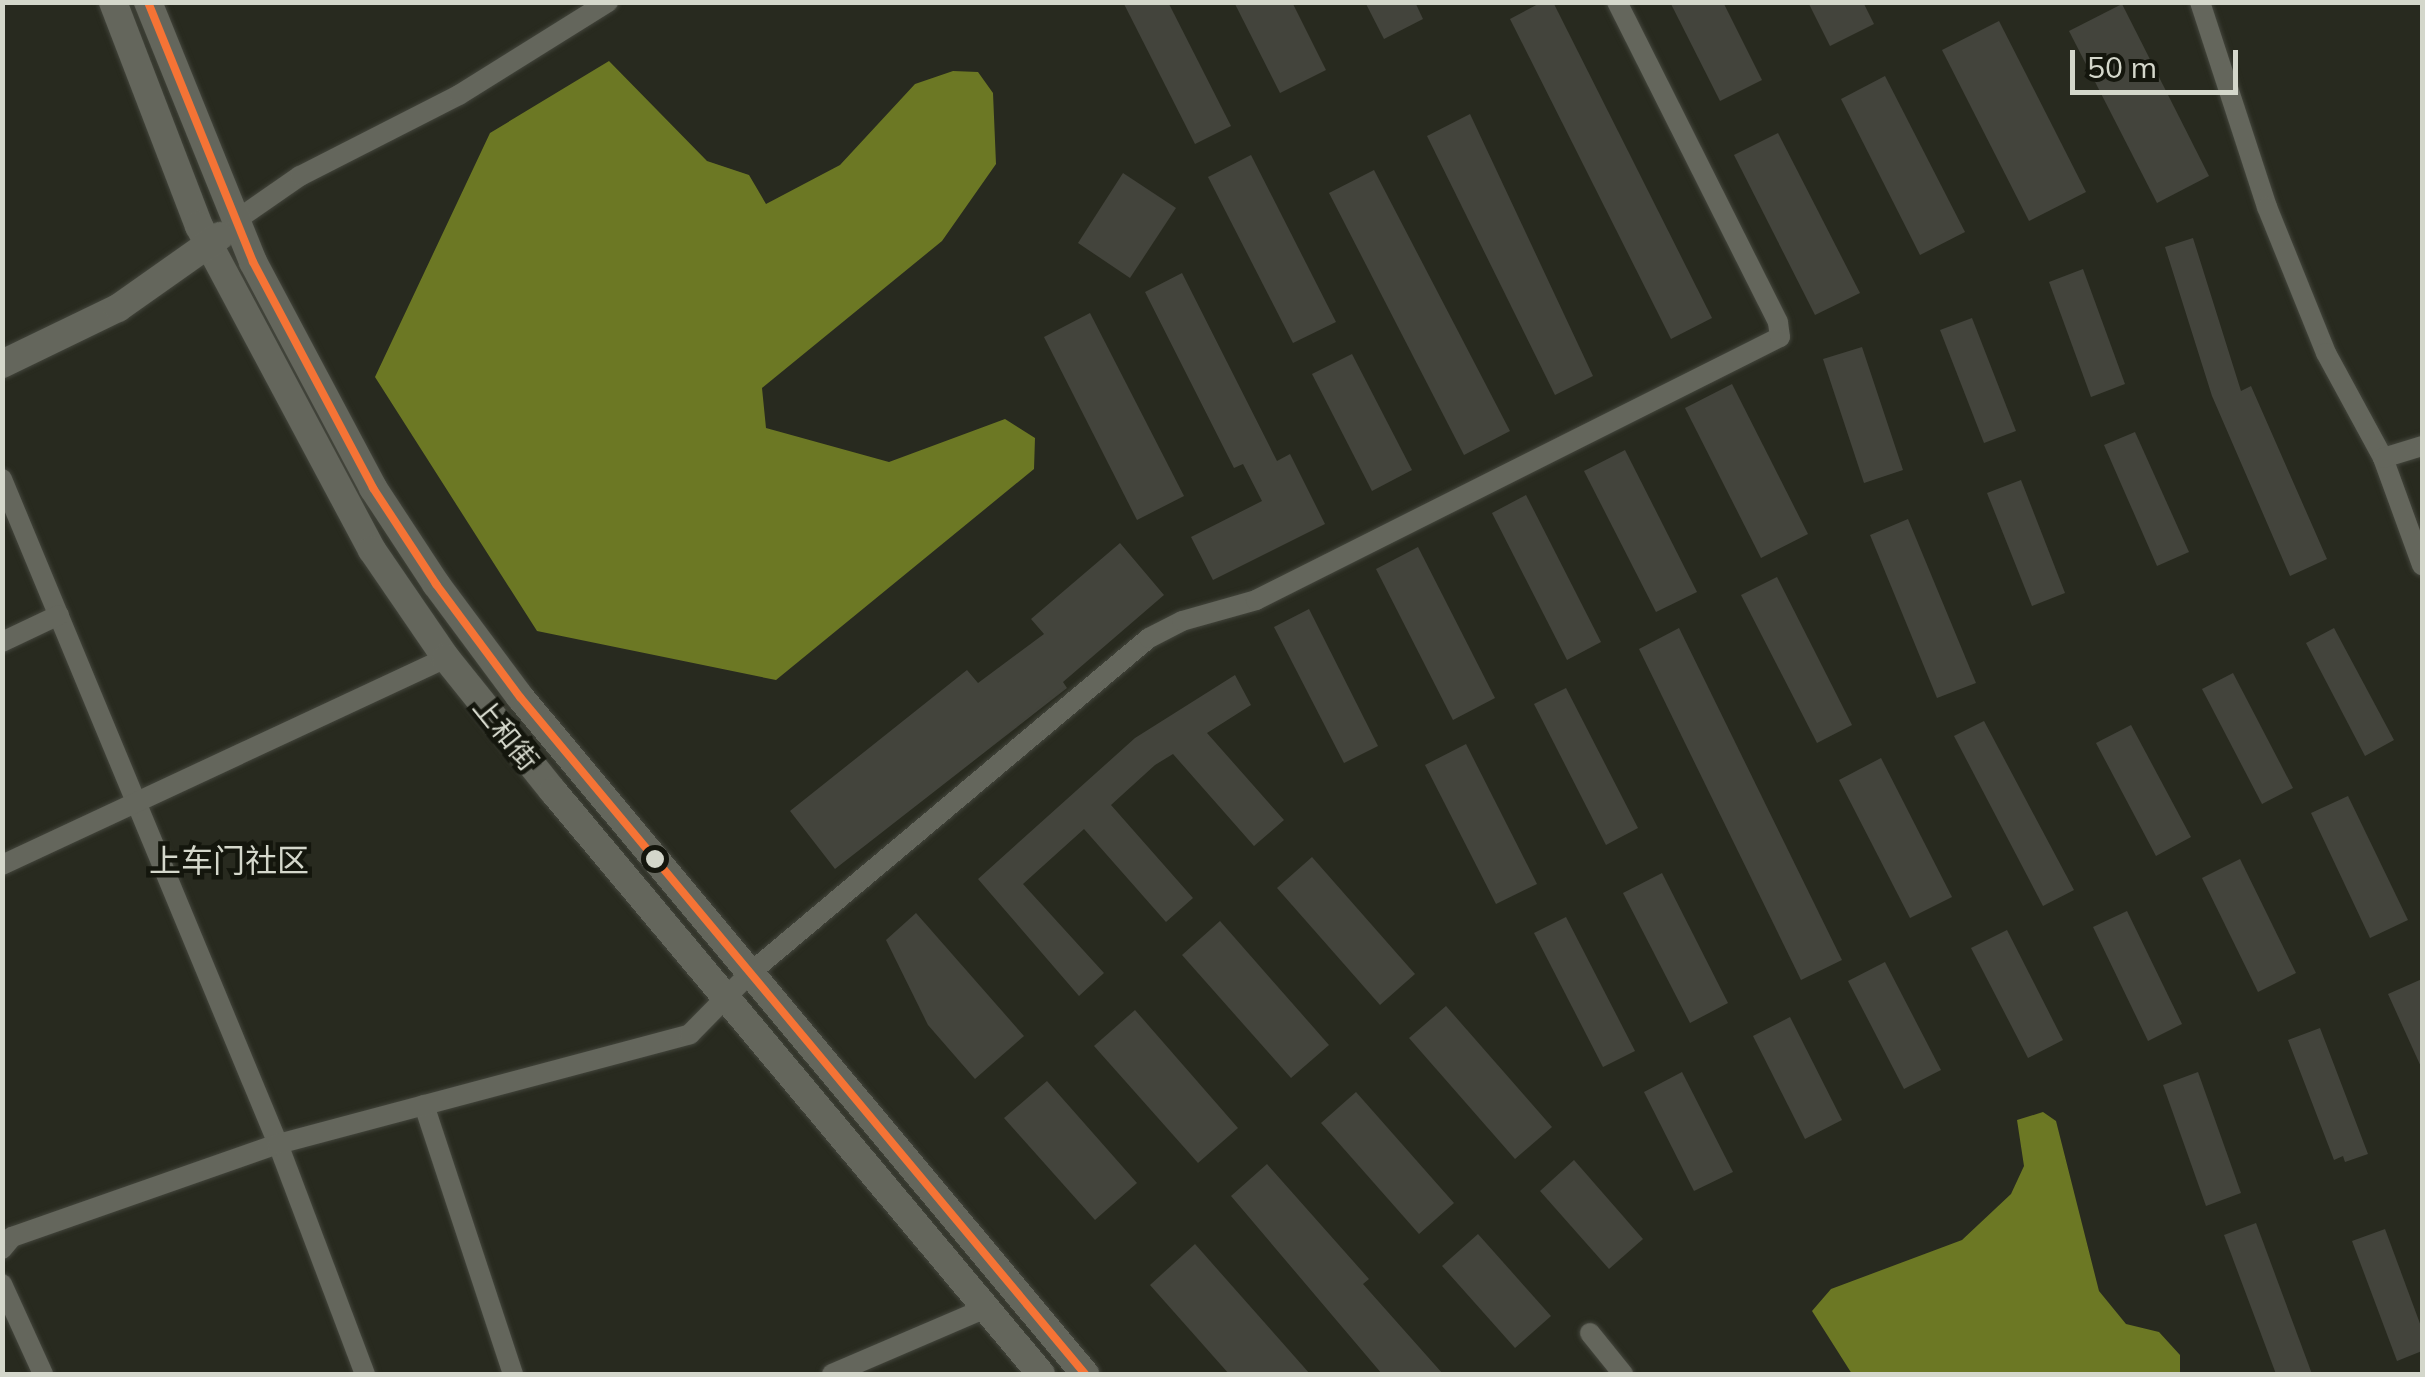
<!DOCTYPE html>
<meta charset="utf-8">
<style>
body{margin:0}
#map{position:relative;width:2425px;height:1377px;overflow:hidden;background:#282a1f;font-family:Mulish,"Noto Sans SC",sans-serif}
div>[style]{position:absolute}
.water>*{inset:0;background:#6c7824}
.building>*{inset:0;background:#43443c}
.roads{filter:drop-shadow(0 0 2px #43453c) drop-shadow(0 0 2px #43453c)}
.minor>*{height:20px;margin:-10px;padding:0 10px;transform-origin:10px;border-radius:10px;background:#64665c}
.tertiary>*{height:28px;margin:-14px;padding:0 14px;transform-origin:14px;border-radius:14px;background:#64665c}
.bus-1>*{height:8px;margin:-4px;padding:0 4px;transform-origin:4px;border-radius:4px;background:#f57335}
.dots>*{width:28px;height:28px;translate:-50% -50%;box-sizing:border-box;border:5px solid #14160d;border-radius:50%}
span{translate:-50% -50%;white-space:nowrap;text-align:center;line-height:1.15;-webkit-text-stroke:9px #14160d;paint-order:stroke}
.street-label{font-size:28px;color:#d4d7cb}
.quarter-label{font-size:32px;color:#d4d7cb}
.frame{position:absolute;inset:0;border:5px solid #d4d7cb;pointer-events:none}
.scale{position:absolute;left:2070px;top:50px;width:168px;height:45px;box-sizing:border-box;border:5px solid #d4d7cb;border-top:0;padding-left:12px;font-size:30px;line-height:35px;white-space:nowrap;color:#d4d7cb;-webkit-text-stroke:8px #14160d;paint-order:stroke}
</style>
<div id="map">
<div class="water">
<i style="clip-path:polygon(609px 61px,707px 161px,749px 175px,766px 204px,840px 165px,915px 84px,953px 71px,978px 72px,993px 93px,996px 164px,942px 241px,762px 388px,766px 428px,889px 462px,1005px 419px,1035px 438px,1034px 469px,776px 680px,537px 631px,375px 377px,490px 133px)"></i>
<i style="clip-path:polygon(2043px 1112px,2056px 1121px,2099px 1291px,2126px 1324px,2159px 1332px,2180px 1355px,2180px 1373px,1852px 1374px,1812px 1311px,1831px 1289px,1962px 1240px,2011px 1194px,2024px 1166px,2017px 1120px)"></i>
</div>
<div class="building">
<i style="clip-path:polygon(1123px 2px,1168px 2px,1231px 126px,1195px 144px)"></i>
<i style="clip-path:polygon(1234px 2px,1292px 2px,1326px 70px,1280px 93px)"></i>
<i style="clip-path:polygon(1365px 2px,1415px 2px,1423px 19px,1384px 39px)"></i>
<i style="clip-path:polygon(1542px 2px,1553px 2px,1712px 318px,1671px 339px,1510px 19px)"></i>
<i style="clip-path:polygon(1670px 2px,1723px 2px,1762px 80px,1720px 101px)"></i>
<i style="clip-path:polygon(1808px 2px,1863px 2px,1874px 24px,1830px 46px)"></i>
<i style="clip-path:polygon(2122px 4px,2209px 176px,2157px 203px,2069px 31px)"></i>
<i style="clip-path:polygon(1999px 21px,2086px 192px,2029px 221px,1942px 50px)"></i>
<i style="clip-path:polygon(1885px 76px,1965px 232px,1920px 255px,1841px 99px)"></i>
<i style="clip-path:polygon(1470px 114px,1593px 376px,1555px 395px,1427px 136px)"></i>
<i style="clip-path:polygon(1778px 133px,1860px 293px,1815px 315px,1734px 155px)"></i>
<i style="clip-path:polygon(1251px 155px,1336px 322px,1293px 343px,1208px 177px)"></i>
<i style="clip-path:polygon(1374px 170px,1510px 431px,1464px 455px,1329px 193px)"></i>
<i style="clip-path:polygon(1123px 173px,1176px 208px,1130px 278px,1078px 243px)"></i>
<i style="clip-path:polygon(2193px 238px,2241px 391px,2251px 386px,2327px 559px,2290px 576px,2212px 396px,2165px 247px)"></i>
<i style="clip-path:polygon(2083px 269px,2125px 384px,2091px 397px,2049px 282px)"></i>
<i style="clip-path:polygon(1182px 273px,1277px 461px,1290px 454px,1325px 524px,1213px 580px,1191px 537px,1262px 501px,1243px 464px,1234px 468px,1145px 292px)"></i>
<i style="clip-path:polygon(1090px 313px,1184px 496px,1137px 520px,1044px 337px)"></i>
<i style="clip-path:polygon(1972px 318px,2016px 431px,1984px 443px,1940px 330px)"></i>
<i style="clip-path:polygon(1862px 347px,1903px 470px,1864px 483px,1823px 359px)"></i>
<i style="clip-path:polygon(1352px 354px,1412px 470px,1372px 491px,1312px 374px)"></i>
<i style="clip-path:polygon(1732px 384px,1808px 534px,1761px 558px,1685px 408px)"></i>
<i style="clip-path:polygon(2135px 432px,2189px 552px,2157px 566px,2104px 445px)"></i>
<i style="clip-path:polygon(1625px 450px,1697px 592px,1656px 612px,1584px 471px)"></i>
<i style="clip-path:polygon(2021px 480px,2065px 593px,2032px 606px,1987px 493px)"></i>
<i style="clip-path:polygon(1526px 495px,1601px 642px,1567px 660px,1492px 513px)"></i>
<i style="clip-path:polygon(1908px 519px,1976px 683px,1937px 698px,1870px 535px)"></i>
<i style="clip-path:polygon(1120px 543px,1164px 595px,1063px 682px,1067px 688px,835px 869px,790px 811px,967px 670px,978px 683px,1044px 634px,1031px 619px)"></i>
<i style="clip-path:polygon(1418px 547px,1495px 698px,1453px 720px,1376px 569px)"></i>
<i style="clip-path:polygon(1777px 577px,1852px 725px,1817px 743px,1741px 595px)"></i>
<i style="clip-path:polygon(1309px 609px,1378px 746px,1344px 763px,1274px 627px)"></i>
<i style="clip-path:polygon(1679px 628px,1842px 960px,1801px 980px,1639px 649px)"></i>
<i style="clip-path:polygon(2334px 628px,2394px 740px,2365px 756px,2306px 643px)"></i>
<i style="clip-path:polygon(2233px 673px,2293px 788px,2262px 804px,2202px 689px)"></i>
<i style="clip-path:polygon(1235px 675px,1251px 705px,1207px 733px,1284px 820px,1254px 846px,1173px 754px,1155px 765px,1111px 805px,1193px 898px,1166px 922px,1084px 829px,1023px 884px,1104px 973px,1079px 996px,978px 879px,1135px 738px)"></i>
<i style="clip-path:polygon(1566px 688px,1638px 828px,1606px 845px,1534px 704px)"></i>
<i style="clip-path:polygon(1984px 721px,2074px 890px,2043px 906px,1954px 736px)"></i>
<i style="clip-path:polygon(2131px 725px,2191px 837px,2156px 856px,2096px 743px)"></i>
<i style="clip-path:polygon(1466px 744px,1537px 884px,1496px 904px,1425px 765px)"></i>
<i style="clip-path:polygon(1881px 758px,1952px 897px,1910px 918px,1839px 780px)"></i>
<i style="clip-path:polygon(2348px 796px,2408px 920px,2370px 938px,2311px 813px)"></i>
<i style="clip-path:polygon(1312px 857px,1415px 974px,1380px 1005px,1277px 888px)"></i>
<i style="clip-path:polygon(2240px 859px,2296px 973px,2258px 992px,2202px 878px)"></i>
<i style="clip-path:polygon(1662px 873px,1728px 1003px,1690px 1023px,1623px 893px)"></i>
<i style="clip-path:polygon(2127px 911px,2182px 1024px,2148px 1041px,2093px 927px)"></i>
<i style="clip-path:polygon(916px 913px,1024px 1036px,975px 1079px,928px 1025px,886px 940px)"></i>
<i style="clip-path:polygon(1566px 917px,1635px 1051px,1603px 1067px,1534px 933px)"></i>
<i style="clip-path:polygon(1220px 921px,1329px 1045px,1291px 1078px,1182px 955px)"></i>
<i style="clip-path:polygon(2007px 930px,2063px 1040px,2028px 1058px,1971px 948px)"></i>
<i style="clip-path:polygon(1885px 962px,1941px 1070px,1904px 1089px,1848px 981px)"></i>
<i style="clip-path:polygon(2422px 979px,2422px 1069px,2388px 994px)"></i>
<i style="clip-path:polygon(1446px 1006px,1552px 1127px,1515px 1159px,1409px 1038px)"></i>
<i style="clip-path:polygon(1135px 1010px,1238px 1128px,1198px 1163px,1094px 1046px)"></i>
<i style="clip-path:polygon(1790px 1017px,1842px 1120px,1805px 1139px,1753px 1036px)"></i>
<i style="clip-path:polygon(2320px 1028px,2368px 1154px,2345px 1162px,2343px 1156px,2334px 1160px,2288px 1040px)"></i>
<i style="clip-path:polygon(1682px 1072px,1733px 1172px,1694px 1191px,1644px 1092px)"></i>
<i style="clip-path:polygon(2198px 1072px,2241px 1193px,2206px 1206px,2163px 1085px)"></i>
<i style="clip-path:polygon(1047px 1081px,1137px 1183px,1095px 1220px,1004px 1118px)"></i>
<i style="clip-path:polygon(1356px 1092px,1454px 1203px,1419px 1234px,1321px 1123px)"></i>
<i style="clip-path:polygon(1574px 1160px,1643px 1239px,1609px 1269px,1540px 1191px)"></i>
<i style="clip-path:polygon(1267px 1164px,1369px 1279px,1363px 1284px,1443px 1374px,1382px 1374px,1231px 1196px)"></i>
<i style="clip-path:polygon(2256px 1223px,2312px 1374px,2276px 1374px,2224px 1235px)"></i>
<i style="clip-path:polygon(2385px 1229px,2422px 1329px,2422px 1351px,2397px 1361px,2352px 1241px)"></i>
<i style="clip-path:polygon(1478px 1234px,1551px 1316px,1515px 1348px,1442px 1266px)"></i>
<i style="clip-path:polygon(1195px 1244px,1310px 1374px,1229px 1374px,1150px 1285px)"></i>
</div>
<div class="roads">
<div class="minor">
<i style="left:2200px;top:2px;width:216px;rotate:71.9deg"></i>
<i style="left:2267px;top:207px;width:157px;rotate:68deg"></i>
<i style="left:2326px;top:353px;width:119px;rotate:61.5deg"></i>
<i style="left:2383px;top:458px;width:114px;rotate:70deg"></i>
<i style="left:235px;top:221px;width:79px;rotate:-34.7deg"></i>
<i style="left:300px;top:176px;width:178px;rotate:-27deg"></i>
<i style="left:459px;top:95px;width:176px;rotate:-32deg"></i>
<i style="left:2383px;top:458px;width:41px;rotate:-17.1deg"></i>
<i style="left:2px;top:479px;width:720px;rotate:67.46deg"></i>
<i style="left:278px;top:1144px;width:246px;rotate:69.3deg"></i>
<i style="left:2px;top:642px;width:63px;rotate:-25.3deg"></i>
<i style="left:2px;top:865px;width:490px;rotate:-25deg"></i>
<i style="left:424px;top:1105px;width:283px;rotate:71.7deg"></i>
<i style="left:2px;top:1249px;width:16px;rotate:-50deg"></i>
<i style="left:12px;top:1237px;width:282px;rotate:-19.3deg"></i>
<i style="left:278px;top:1144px;width:426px;rotate:-14.9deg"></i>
<i style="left:690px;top:1034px;width:86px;rotate:-45.5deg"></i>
<i style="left:750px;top:973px;width:521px;rotate:-40.02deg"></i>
<i style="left:1149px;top:638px;width:37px;rotate:-27deg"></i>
<i style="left:1182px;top:621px;width:77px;rotate:-15.8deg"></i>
<i style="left:1256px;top:600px;width:586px;rotate:-26.65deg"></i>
<i style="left:1780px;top:337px;width:15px;rotate:-98deg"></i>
<i style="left:1778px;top:322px;width:358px;rotate:-116.7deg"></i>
<i style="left:2px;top:1284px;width:99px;rotate:65.5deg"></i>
<i style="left:1590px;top:1333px;width:53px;rotate:51.2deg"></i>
<i style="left:832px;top:1374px;width:168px;rotate:-23.2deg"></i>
</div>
<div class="tertiary">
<i style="left:113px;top:2px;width:240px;rotate:69deg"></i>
<i style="left:199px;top:226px;width:367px;rotate:61.9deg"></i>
<i style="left:372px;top:550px;width:131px;rotate:55.6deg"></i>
<i style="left:446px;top:658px;width:171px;rotate:51.2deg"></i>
<i style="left:553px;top:791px;width:760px;rotate:50.07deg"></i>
<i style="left:148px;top:2px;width:280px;rotate:68deg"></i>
<i style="left:253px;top:262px;width:256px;rotate:62deg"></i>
<i style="left:373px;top:488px;width:115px;rotate:56.7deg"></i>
<i style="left:436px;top:584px;width:141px;rotate:53.4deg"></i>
<i style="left:520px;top:697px;width:882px;rotate:50.15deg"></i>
<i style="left:2px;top:364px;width:129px;rotate:-25.8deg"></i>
<i style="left:118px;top:308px;width:125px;rotate:-35.2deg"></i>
</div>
</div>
<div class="bus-1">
<i style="left:148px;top:2px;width:280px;rotate:68deg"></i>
<i style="left:253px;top:262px;width:256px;rotate:62deg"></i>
<i style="left:373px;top:488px;width:115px;rotate:56.7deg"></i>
<i style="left:436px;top:584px;width:141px;rotate:53.4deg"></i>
<i style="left:520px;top:697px;width:882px;rotate:50.15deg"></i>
</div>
<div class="dots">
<i style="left:655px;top:859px;background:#d4d7cb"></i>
</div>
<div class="street-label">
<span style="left:506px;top:734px;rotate:51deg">上和街</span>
</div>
<div class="quarter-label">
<span style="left:229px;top:860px">上车门社区</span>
</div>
<div class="frame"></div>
<div class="scale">50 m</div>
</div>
